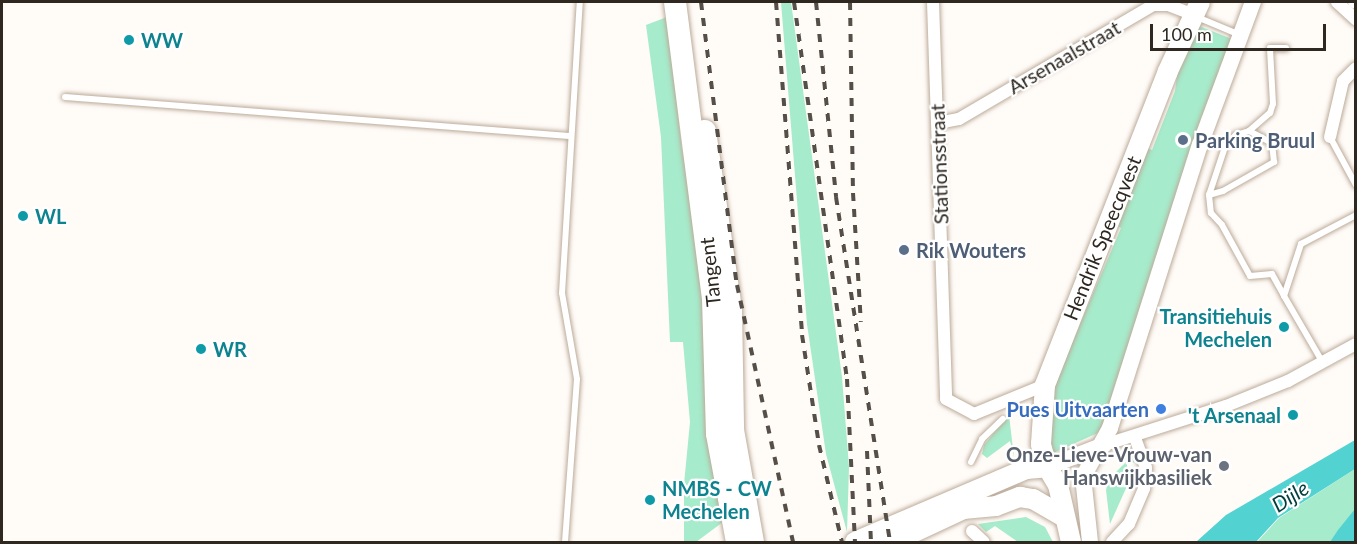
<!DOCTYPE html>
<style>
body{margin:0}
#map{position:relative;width:1357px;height:544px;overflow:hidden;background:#fffbf7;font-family:Lato,sans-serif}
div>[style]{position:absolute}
.green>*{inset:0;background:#a6ebcb}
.water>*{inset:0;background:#53d2d2}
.roads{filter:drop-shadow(0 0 2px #bcab99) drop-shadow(0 0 2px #bcab99)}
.lane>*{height:6px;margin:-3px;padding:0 3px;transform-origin:3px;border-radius:3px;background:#fff}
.street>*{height:12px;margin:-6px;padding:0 6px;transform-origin:6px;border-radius:6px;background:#fff}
.secondary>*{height:16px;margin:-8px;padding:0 8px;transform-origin:8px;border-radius:8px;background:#fff}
.primary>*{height:20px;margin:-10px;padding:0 10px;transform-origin:10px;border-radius:10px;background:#fff}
.highway>*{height:22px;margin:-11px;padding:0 11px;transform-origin:11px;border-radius:11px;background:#fff}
.rail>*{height:4px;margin-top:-2px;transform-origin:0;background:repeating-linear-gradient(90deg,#554f48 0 8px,transparent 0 16px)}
.dots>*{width:16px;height:16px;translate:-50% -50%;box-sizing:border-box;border:3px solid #fff;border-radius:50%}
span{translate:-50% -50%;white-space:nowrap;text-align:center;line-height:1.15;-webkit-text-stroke:4.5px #fff;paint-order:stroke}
.culture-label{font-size:20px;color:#0d838f;font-weight:700}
.left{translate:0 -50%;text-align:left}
.right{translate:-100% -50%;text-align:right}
.street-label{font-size:20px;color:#2e2821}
.service-label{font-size:20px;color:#4e5e75;font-weight:700}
.shop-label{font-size:20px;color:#366cbe;font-weight:700}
.worship-label{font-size:20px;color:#5b616d;font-weight:700}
.water-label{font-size:21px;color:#003e3e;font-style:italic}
.frame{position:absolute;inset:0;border:3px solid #2e2821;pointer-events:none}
.scale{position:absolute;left:1150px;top:24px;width:176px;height:27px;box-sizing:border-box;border:3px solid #2e2821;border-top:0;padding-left:8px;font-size:18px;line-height:21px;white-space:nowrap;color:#2e2821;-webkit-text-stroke:4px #fff;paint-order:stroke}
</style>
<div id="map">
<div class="green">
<i style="clip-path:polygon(781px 2px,791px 2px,842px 377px,849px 467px,847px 532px,826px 454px,807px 324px)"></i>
<i style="clip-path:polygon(667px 17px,682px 149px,698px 233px,723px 522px,696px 542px,684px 542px,684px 484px,690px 422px,683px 342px,670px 342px,661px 137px,646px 25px)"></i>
<i style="clip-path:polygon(1194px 24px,1232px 39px,1100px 432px,1053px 453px,1048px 450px,1053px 387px,1121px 228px,1115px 225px,1145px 147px,1152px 150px,1175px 91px,1179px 61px)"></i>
<i style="clip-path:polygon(1009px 415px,1014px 457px,1010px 441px,987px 458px,982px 454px,984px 445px)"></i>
<i style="clip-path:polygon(1137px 451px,1139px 462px,1127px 463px,1127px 486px,1110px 524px,1106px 490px,1109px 479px)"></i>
<i style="clip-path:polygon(1355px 469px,1355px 542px,1257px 542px,1279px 518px)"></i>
<i style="clip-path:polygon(1026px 517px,1045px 527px,1053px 542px,1018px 542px,995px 526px,986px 532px,978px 524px)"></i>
</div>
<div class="water">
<i style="clip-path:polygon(1355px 440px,1355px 469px,1278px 518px,1256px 542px,1196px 542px,1226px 515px)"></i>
<i style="clip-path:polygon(1355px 509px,1355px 542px,1330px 542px,1338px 530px)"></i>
</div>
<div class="roads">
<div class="lane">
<i style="left:1197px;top:17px;width:47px;rotate:22.7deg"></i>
<i style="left:65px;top:97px;width:506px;rotate:4.42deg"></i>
<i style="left:1249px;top:131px;width:28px;rotate:-41deg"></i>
<i style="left:1270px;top:113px;width:9px;rotate:-72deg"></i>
<i style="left:1273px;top:104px;width:56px;rotate:-93.1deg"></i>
<i style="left:1270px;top:48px;width:16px"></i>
<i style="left:1330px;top:137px;width:55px;rotate:61.6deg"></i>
<i style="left:1209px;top:195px;width:15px;rotate:-16deg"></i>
<i style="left:1223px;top:191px;width:59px;rotate:-29.6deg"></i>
<i style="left:1274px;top:162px;width:19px;rotate:-96deg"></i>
<i style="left:1272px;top:143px;width:26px;rotate:-152deg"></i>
<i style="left:1249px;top:131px;width:14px;rotate:163deg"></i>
<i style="left:1236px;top:135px;width:13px;rotate:138deg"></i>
<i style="left:1226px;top:144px;width:54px;rotate:108.4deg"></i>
<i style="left:1209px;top:195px;width:18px;rotate:84deg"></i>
<i style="left:1211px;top:213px;width:16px;rotate:47deg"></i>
<i style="left:1222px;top:225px;width:58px;rotate:61.2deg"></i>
<i style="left:1250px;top:276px;width:22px;rotate:-5deg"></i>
<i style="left:1272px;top:274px;width:25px;rotate:61deg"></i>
<i style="left:1323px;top:363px;width:78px;rotate:-120.2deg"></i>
<i style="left:1284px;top:296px;width:55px;rotate:-71.9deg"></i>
<i style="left:1301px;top:244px;width:62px;rotate:-27.8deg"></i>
<i style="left:971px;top:462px;width:25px;rotate:-64deg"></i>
<i style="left:982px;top:439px;width:29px;rotate:-44deg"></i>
<i style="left:565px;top:542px;width:163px;rotate:-85.8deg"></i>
<i style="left:577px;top:379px;width:87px;rotate:-99.9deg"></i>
<i style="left:562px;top:293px;width:292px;rotate:-86.5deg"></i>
</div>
<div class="street">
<i style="left:933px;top:2px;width:397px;rotate:88.1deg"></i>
<i style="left:946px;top:399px;width:32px;rotate:28deg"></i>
<i style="left:1337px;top:2px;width:26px;rotate:43deg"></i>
<i style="left:1354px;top:2px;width:2px;rotate:27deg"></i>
<i style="left:938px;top:123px;width:21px;rotate:-11deg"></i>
<i style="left:959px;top:119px;width:225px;rotate:-30.4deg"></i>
<i style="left:1153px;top:5px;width:15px"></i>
<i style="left:1168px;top:5px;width:25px;rotate:21deg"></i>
<i style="left:1330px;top:137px;width:57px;rotate:-76.9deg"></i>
<i style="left:1343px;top:81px;width:18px;rotate:-45deg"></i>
<i style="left:974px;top:414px;width:77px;rotate:-22.2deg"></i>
<i style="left:1104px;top:445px;width:128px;rotate:-17.7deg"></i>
<i style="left:1226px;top:406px;width:67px;rotate:-22deg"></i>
<i style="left:1288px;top:381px;width:77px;rotate:-28.6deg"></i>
<i style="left:972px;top:531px;width:16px;rotate:43deg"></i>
<i style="left:1112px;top:542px;width:25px;rotate:-47deg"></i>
<i style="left:1129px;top:524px;width:39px;rotate:-67deg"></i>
<i style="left:1144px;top:488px;width:20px;rotate:-84deg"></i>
<i style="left:1146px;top:468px;width:33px;rotate:-110deg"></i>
</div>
<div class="secondary">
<i style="left:1047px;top:467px;width:61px;rotate:-21.1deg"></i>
<i style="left:1090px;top:542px;width:65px;rotate:-96.1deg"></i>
<i style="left:1083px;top:477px;width:56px;rotate:-61.1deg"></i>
<i style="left:1110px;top:428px;width:297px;rotate:-72.4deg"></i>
<i style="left:1200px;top:145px;width:153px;rotate:-69.7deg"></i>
</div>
<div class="primary">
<i style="left:963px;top:509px;width:33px;rotate:-5deg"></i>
<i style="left:996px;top:506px;width:26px;rotate:-21deg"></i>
<i style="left:1020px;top:497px;width:13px;rotate:9deg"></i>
<i style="left:1033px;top:499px;width:36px;rotate:30deg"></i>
<i style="left:855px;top:542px;width:186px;rotate:-23.1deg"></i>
<i style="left:1026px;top:469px;width:21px;rotate:-5deg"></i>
<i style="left:893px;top:542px;width:85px;rotate:-25.1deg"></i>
<i style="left:1071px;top:542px;width:58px;rotate:-102.8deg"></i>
<i style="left:1058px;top:485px;width:21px;rotate:-121deg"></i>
<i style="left:1047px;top:467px;width:24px;rotate:-105deg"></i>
<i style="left:1041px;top:444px;width:59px;rotate:-86.1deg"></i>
<i style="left:1045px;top:385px;width:337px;rotate:-68.6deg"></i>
<i style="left:1168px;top:71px;width:76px;rotate:-65.1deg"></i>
</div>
<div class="highway">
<i style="left:675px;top:2px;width:299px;rotate:82.7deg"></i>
<i style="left:713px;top:299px;width:135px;rotate:88.3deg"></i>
<i style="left:717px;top:434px;width:110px;rotate:79.5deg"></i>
<i style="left:705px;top:131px;width:181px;rotate:81.7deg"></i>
<i style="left:731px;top:310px;width:120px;rotate:89deg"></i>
<i style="left:733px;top:430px;width:114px;rotate:79.9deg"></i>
</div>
</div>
<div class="rail">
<i style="left:701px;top:2px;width:285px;rotate:82.8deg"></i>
<i style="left:737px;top:285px;width:263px;rotate:77.7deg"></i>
<i style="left:776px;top:2px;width:334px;rotate:85.5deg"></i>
<i style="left:802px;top:335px;width:111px;rotate:81.2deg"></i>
<i style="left:819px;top:445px;width:100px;rotate:76.7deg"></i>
<i style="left:794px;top:2px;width:381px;rotate:82deg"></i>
<i style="left:847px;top:379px;width:163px;rotate:87.2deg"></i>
<i style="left:816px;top:2px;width:196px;rotate:84.1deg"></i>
<i style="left:836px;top:197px;width:349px;rotate:81.1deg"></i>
<i style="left:850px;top:2px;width:191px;rotate:89.1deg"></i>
<i style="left:853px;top:193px;width:129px;rotate:86.5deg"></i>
<i style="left:867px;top:451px;width:91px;rotate:87.5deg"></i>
</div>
<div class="dots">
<i style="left:129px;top:40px;background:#0f9aa8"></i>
<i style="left:1183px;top:140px;background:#5c6f8a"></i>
<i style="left:23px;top:216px;background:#0f9aa8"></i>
<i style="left:904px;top:250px;background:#5c6f8a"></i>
<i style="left:1284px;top:327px;background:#0f9aa8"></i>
<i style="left:201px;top:349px;background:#0f9aa8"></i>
<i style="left:1161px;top:409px;background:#3f7fe0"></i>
<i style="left:1293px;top:415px;background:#0f9aa8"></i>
<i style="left:1224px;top:466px;background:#6b7280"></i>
<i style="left:650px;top:500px;background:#0f9aa8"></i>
</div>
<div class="culture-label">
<span class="left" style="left:141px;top:40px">WW</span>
<span class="left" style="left:35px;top:216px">WL</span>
<span class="right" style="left:1272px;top:328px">Transitiehuis<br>Mechelen</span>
<span class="left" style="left:213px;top:349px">WR</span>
<span class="right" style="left:1281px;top:415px">'t Arsenaal</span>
<span class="left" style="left:662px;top:500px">NMBS - CW<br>Mechelen</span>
</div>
<div class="street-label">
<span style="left:1064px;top:57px;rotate:-30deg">Arsenaalstraat</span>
<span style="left:939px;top:164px;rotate:-92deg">Stationsstraat</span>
<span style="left:1102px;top:238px;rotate:-68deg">Hendrik Speecqvest</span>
<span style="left:710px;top:272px;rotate:-96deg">Tangent</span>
</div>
<div class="service-label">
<span class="left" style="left:1195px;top:140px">Parking Bruul</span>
<span class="left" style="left:916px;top:250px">Rik Wouters</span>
</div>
<div class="shop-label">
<span class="right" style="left:1149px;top:409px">Pues Uitvaarten</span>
</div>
<div class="worship-label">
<span class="right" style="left:1212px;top:466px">Onze-Lieve-Vrouw-van<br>Hanswijkbasiliek</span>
</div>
<div class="water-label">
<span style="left:1290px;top:496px;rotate:-33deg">Dijle</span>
</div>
<div class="frame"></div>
<div class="scale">100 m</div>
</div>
